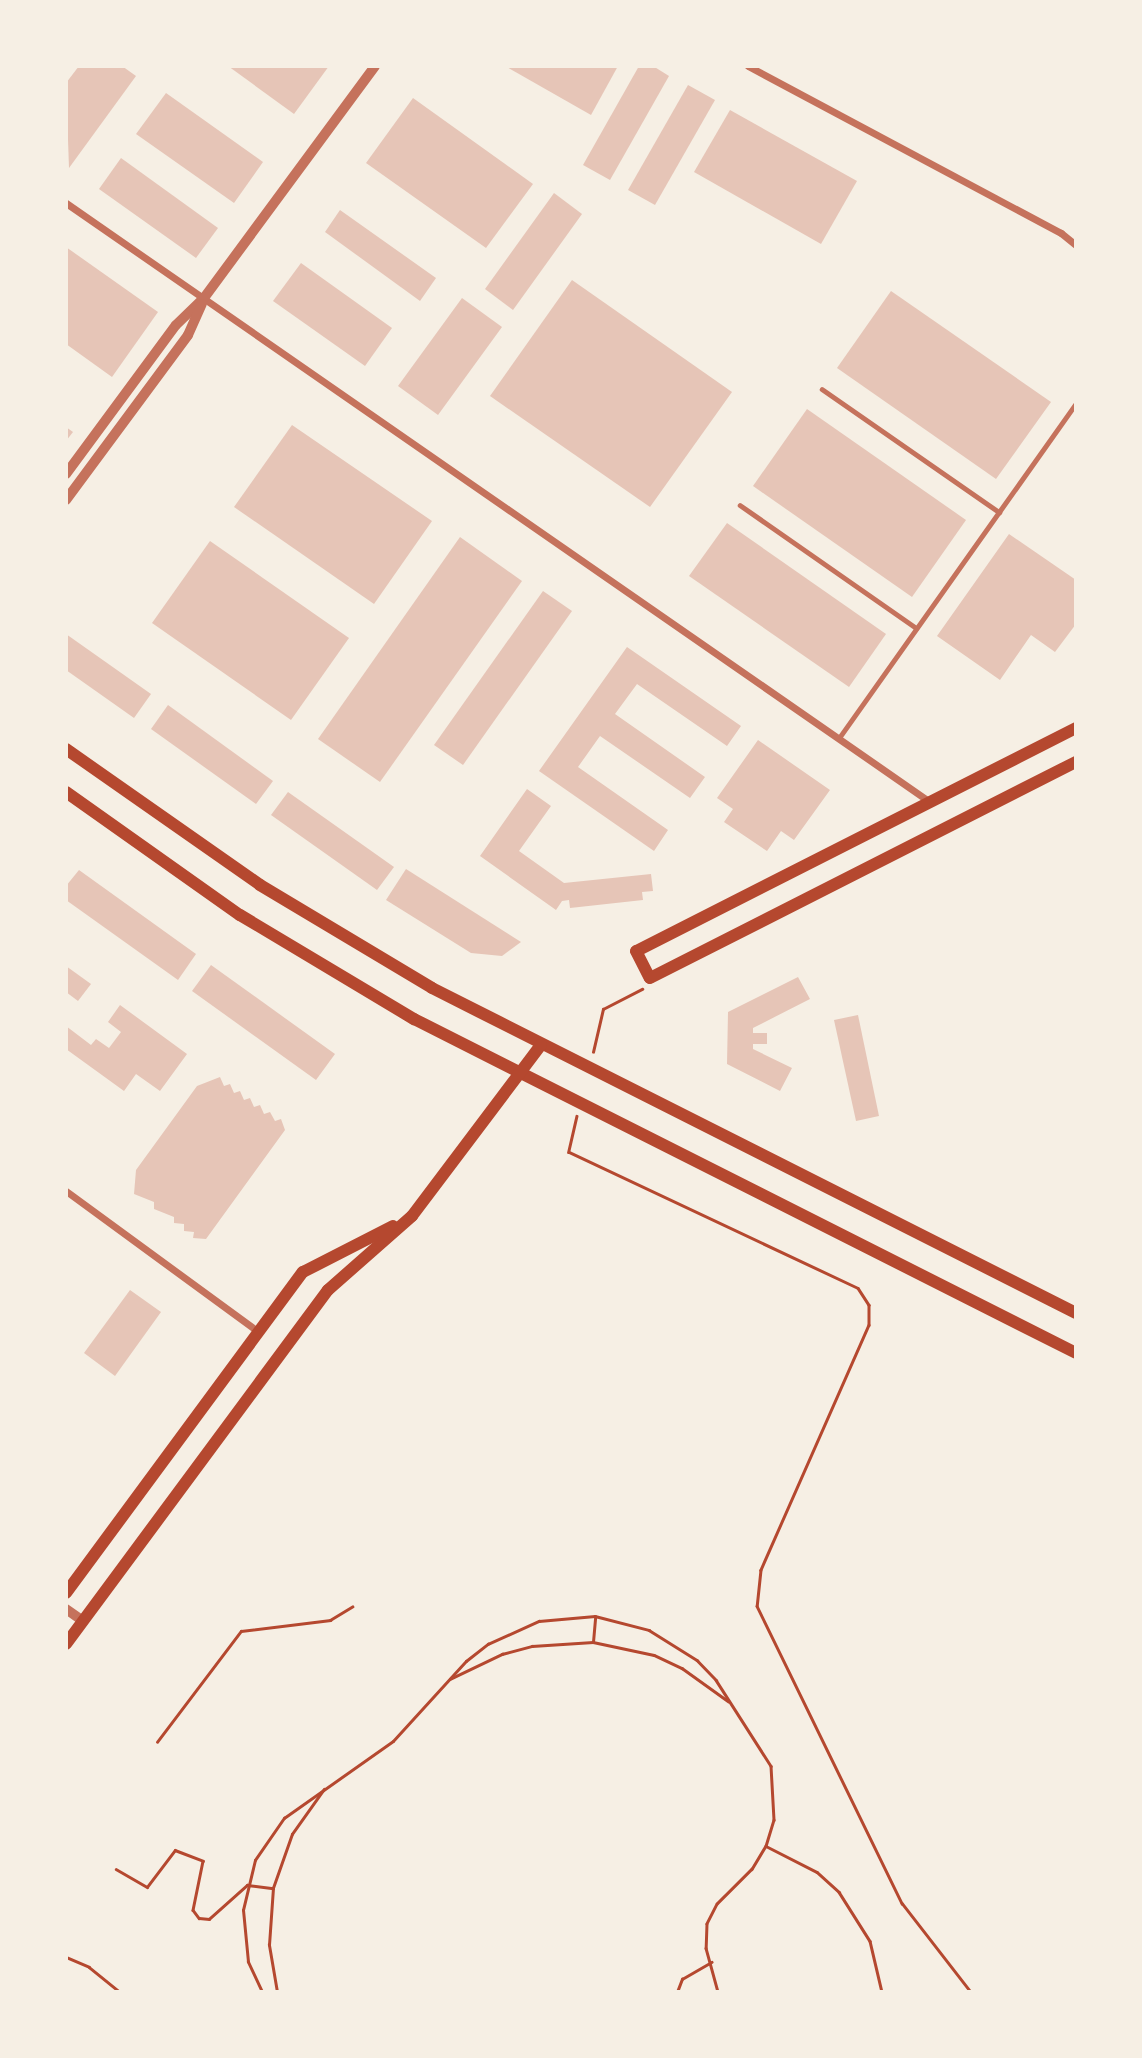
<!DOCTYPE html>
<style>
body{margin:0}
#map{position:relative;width:1142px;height:2058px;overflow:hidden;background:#f6efe4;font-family:"Asap Condensed",sans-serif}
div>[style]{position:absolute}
.building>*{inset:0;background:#e6c5b7}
.path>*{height:2.5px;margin:-1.25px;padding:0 1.25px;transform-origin:1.25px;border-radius:1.25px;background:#b5482f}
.service>*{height:4.5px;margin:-2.25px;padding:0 2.25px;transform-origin:2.25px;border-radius:2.25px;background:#c5725c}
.minor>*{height:7px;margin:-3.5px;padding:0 3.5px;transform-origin:3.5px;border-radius:3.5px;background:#c5725c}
.tertiary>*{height:10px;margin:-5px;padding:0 5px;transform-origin:5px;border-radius:5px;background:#c5725c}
.secondary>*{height:12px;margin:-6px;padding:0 6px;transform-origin:6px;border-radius:6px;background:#b5482f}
span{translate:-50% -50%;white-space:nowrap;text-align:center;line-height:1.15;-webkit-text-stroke:7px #f6efe4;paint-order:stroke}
.frame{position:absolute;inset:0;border:68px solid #f6efe4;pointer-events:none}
</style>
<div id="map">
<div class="building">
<i style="clip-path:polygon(79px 66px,122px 66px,136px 76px,69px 168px,66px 83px)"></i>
<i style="clip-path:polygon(228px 66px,329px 66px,294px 114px)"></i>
<i style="clip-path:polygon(505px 66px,618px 66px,591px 115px)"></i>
<i style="clip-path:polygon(639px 66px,653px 66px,669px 76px,610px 180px,583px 165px)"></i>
<i style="clip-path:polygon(688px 85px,715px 100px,655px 205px,628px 190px)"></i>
<i style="clip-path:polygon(166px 93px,263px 162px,234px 203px,136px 134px)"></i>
<i style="clip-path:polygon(413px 98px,533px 184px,486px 248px,366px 163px)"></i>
<i style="clip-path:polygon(730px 110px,857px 181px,821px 244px,694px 172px)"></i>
<i style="clip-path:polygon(121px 158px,218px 228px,196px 258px,99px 189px)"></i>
<i style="clip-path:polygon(554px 193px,582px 214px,513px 310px,485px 289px)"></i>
<i style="clip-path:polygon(340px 210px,436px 278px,420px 301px,325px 232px)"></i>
<i style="clip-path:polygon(66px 247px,158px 312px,112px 377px,66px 344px)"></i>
<i style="clip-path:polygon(301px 263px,392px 328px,365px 366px,273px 301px)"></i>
<i style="clip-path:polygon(572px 280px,732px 392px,650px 507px,490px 396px)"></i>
<i style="clip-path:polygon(891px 291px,1051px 402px,996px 479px,837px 368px)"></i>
<i style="clip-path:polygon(462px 298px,502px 327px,438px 415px,398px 386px)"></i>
<i style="clip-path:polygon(807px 409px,966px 520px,912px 597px,753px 486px)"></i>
<i style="clip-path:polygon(292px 425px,432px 521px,374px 604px,234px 507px)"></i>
<i style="clip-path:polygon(66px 427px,73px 432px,66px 441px)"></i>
<i style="clip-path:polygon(727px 523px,886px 634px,849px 687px,689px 576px)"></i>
<i style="clip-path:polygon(1009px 534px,1076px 580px,1076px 624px,1055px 652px,1031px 635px,1000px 680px,937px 636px)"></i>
<i style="clip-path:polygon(460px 537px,522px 581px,380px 782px,318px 739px)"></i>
<i style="clip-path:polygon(210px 541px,349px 638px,291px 720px,152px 623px)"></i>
<i style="clip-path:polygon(543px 591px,572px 611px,463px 765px,434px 745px)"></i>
<i style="clip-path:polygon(66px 634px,151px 694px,134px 718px,66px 670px)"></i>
<i style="clip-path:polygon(627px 647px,741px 726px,727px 746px,637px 684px,615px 714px,705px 777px,690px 798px,600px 736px,578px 767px,668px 830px,654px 851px,539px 771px)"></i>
<i style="clip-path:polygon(168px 705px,273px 781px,256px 804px,151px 729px)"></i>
<i style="clip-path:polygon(758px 740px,830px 790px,794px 840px,781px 831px,767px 851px,724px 822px,733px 809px,717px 798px)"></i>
<i style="clip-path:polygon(527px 789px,551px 806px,519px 851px,564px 883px,651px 874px,653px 891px,642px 892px,643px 900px,570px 908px,569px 900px,562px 901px,556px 910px,480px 856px)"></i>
<i style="clip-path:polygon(288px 792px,394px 867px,377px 890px,271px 815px)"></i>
<i style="clip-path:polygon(406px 869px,521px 942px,502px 956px,471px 953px,386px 900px)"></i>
<i style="clip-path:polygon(79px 870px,196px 954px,178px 980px,66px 900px,66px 886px)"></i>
<i style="clip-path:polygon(211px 965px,335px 1054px,316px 1080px,192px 991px)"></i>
<i style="clip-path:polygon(66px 966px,91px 984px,78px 1001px,66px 992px)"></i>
<i style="clip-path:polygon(798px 977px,810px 999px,753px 1028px,753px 1033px,767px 1033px,767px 1044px,753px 1044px,753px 1049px,792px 1068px,780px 1091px,727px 1064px,728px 1012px)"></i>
<i style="clip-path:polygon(120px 1005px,187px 1054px,160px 1091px,136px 1074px,124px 1091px,66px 1049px,66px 1026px,91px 1045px,96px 1039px,109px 1048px,121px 1032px,108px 1022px)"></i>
<i style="clip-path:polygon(858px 1015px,879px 1116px,856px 1121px,834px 1020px)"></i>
<i style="clip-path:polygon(220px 1077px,224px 1086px,230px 1084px,234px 1093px,240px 1091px,244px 1100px,250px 1098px,254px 1107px,260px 1105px,264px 1114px,270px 1112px,275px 1121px,281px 1119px,285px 1130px,206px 1239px,193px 1238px,194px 1232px,184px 1231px,184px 1224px,174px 1223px,174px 1217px,154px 1209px,154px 1202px,134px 1194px,136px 1170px,197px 1086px)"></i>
<i style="clip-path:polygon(130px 1290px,161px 1312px,115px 1376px,84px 1353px)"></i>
</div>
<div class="path">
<i style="left:593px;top:1052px;width:44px;rotate:-76.9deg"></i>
<i style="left:603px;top:1009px;width:44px;rotate:-27.1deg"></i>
<i style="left:577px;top:1116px;width:37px;rotate:103deg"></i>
<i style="left:569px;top:1152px;width:319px;rotate:25.2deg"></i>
<i style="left:858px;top:1288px;width:20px;rotate:57deg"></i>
<i style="left:869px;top:1305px;width:20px;rotate:90deg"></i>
<i style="left:869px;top:1325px;width:268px;rotate:113.8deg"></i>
<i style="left:761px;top:1570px;width:36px;rotate:96deg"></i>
<i style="left:757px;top:1606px;width:331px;rotate:64deg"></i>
<i style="left:902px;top:1903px;width:113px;rotate:52.2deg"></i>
<i style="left:593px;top:1642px;width:25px;rotate:-85deg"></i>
<i style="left:450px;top:1679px;width:58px;rotate:-25.7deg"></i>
<i style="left:502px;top:1654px;width:31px;rotate:-15deg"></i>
<i style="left:532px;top:1646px;width:61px;rotate:-3.8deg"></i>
<i style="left:593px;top:1642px;width:62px;rotate:12deg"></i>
<i style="left:654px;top:1655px;width:31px;rotate:25deg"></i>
<i style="left:682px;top:1668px;width:57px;rotate:35.7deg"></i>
<i style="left:157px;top:1742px;width:139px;rotate:-52.9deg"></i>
<i style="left:241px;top:1631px;width:90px;rotate:-7deg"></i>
<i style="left:330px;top:1620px;width:26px;rotate:-31deg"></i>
<i style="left:766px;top:1846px;width:57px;rotate:27deg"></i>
<i style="left:817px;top:1872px;width:30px;rotate:42deg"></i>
<i style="left:839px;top:1892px;width:58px;rotate:57.7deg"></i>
<i style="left:870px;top:1941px;width:52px;rotate:76.8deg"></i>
<i style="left:116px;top:1869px;width:36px;rotate:30deg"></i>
<i style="left:147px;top:1887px;width:46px;rotate:-52.9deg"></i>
<i style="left:175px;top:1850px;width:30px;rotate:21deg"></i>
<i style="left:203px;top:1861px;width:50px;rotate:101.5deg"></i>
<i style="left:193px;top:1910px;width:10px;rotate:53deg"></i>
<i style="left:199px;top:1918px;width:10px;rotate:6deg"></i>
<i style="left:209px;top:1919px;width:51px;rotate:-41.8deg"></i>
<i style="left:247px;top:1885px;width:26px;rotate:7deg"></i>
<i style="left:66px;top:1957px;width:25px;rotate:23deg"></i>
<i style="left:89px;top:1967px;width:40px;rotate:39deg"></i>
<i style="left:262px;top:1992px;width:33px;rotate:-115deg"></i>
<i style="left:248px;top:1962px;width:52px;rotate:-95.5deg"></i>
<i style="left:243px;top:1910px;width:51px;rotate:-76.5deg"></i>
<i style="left:255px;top:1860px;width:51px;rotate:-55.4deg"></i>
<i style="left:284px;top:1818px;width:133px;rotate:-35.2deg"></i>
<i style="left:393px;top:1741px;width:108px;rotate:-47.6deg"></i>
<i style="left:466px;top:1661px;width:28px;rotate:-38deg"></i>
<i style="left:488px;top:1644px;width:56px;rotate:-24.3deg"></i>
<i style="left:539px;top:1621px;width:56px;rotate:-5.1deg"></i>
<i style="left:595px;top:1616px;width:56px;rotate:14.5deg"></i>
<i style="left:649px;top:1630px;width:57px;rotate:32deg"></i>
<i style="left:697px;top:1660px;width:28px;rotate:46deg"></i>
<i style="left:716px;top:1680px;width:102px;rotate:57.4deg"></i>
<i style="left:771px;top:1766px;width:54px;rotate:86.8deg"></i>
<i style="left:774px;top:1820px;width:27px;rotate:107deg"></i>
<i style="left:766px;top:1846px;width:27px;rotate:121deg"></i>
<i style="left:752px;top:1869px;width:49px;rotate:135deg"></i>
<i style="left:717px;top:1904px;width:22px;rotate:117deg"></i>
<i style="left:707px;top:1924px;width:24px;rotate:92deg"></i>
<i style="left:706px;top:1948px;width:46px;rotate:74.7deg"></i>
<i style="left:277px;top:1992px;width:48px;rotate:-99.7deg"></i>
<i style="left:269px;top:1945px;width:57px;rotate:-86deg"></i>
<i style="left:273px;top:1888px;width:57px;rotate:-70.6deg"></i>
<i style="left:292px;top:1834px;width:55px;rotate:-54.6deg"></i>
<i style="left:677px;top:1992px;width:14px;rotate:-69deg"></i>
<i style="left:682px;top:1979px;width:34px;rotate:-30deg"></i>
</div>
<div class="service">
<i style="left:822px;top:389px;width:216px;rotate:34.8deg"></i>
<i style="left:740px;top:505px;width:215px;rotate:34.9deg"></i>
<i style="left:839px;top:738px;width:410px;rotate:-54.7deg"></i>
</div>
<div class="minor">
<i style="left:748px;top:66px;width:355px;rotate:28.1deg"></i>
<i style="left:1061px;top:233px;width:19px;rotate:39deg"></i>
<i style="left:66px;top:203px;width:1051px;rotate:34.73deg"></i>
<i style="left:66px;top:1191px;width:239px;rotate:36.2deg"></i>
</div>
<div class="tertiary">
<i style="left:66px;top:474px;width:185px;rotate:-53.6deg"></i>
<i style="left:176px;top:325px;width:39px;rotate:-44deg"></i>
<i style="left:204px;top:298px;width:288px;rotate:-53.6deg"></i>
<i style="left:66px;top:500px;width:205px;rotate:-53.5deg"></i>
<i style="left:188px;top:335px;width:34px;rotate:-66deg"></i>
<i style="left:66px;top:1609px;width:21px;rotate:35deg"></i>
</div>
<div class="secondary">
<i style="left:1076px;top:728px;width:493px;rotate:153.1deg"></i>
<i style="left:636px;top:951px;width:30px;rotate:63deg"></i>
<i style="left:650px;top:978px;width:478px;rotate:-26.9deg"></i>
<i style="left:66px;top:749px;width:237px;rotate:35deg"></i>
<i style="left:260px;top:885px;width:200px;rotate:30.9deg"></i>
<i style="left:432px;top:988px;width:721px;rotate:26.78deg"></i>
<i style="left:66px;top:792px;width:213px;rotate:35.3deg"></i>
<i style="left:240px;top:915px;width:203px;rotate:30.9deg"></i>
<i style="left:414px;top:1019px;width:741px;rotate:26.77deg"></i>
<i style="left:66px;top:1593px;width:399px;rotate:-53.6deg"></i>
<i style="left:303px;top:1272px;width:101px;rotate:-27.1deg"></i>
<i style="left:66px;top:1644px;width:440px;rotate:-53.5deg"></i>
<i style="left:328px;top:1290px;width:112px;rotate:-41.4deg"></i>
<i style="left:412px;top:1216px;width:214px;rotate:-53deg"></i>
</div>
<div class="frame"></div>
</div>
